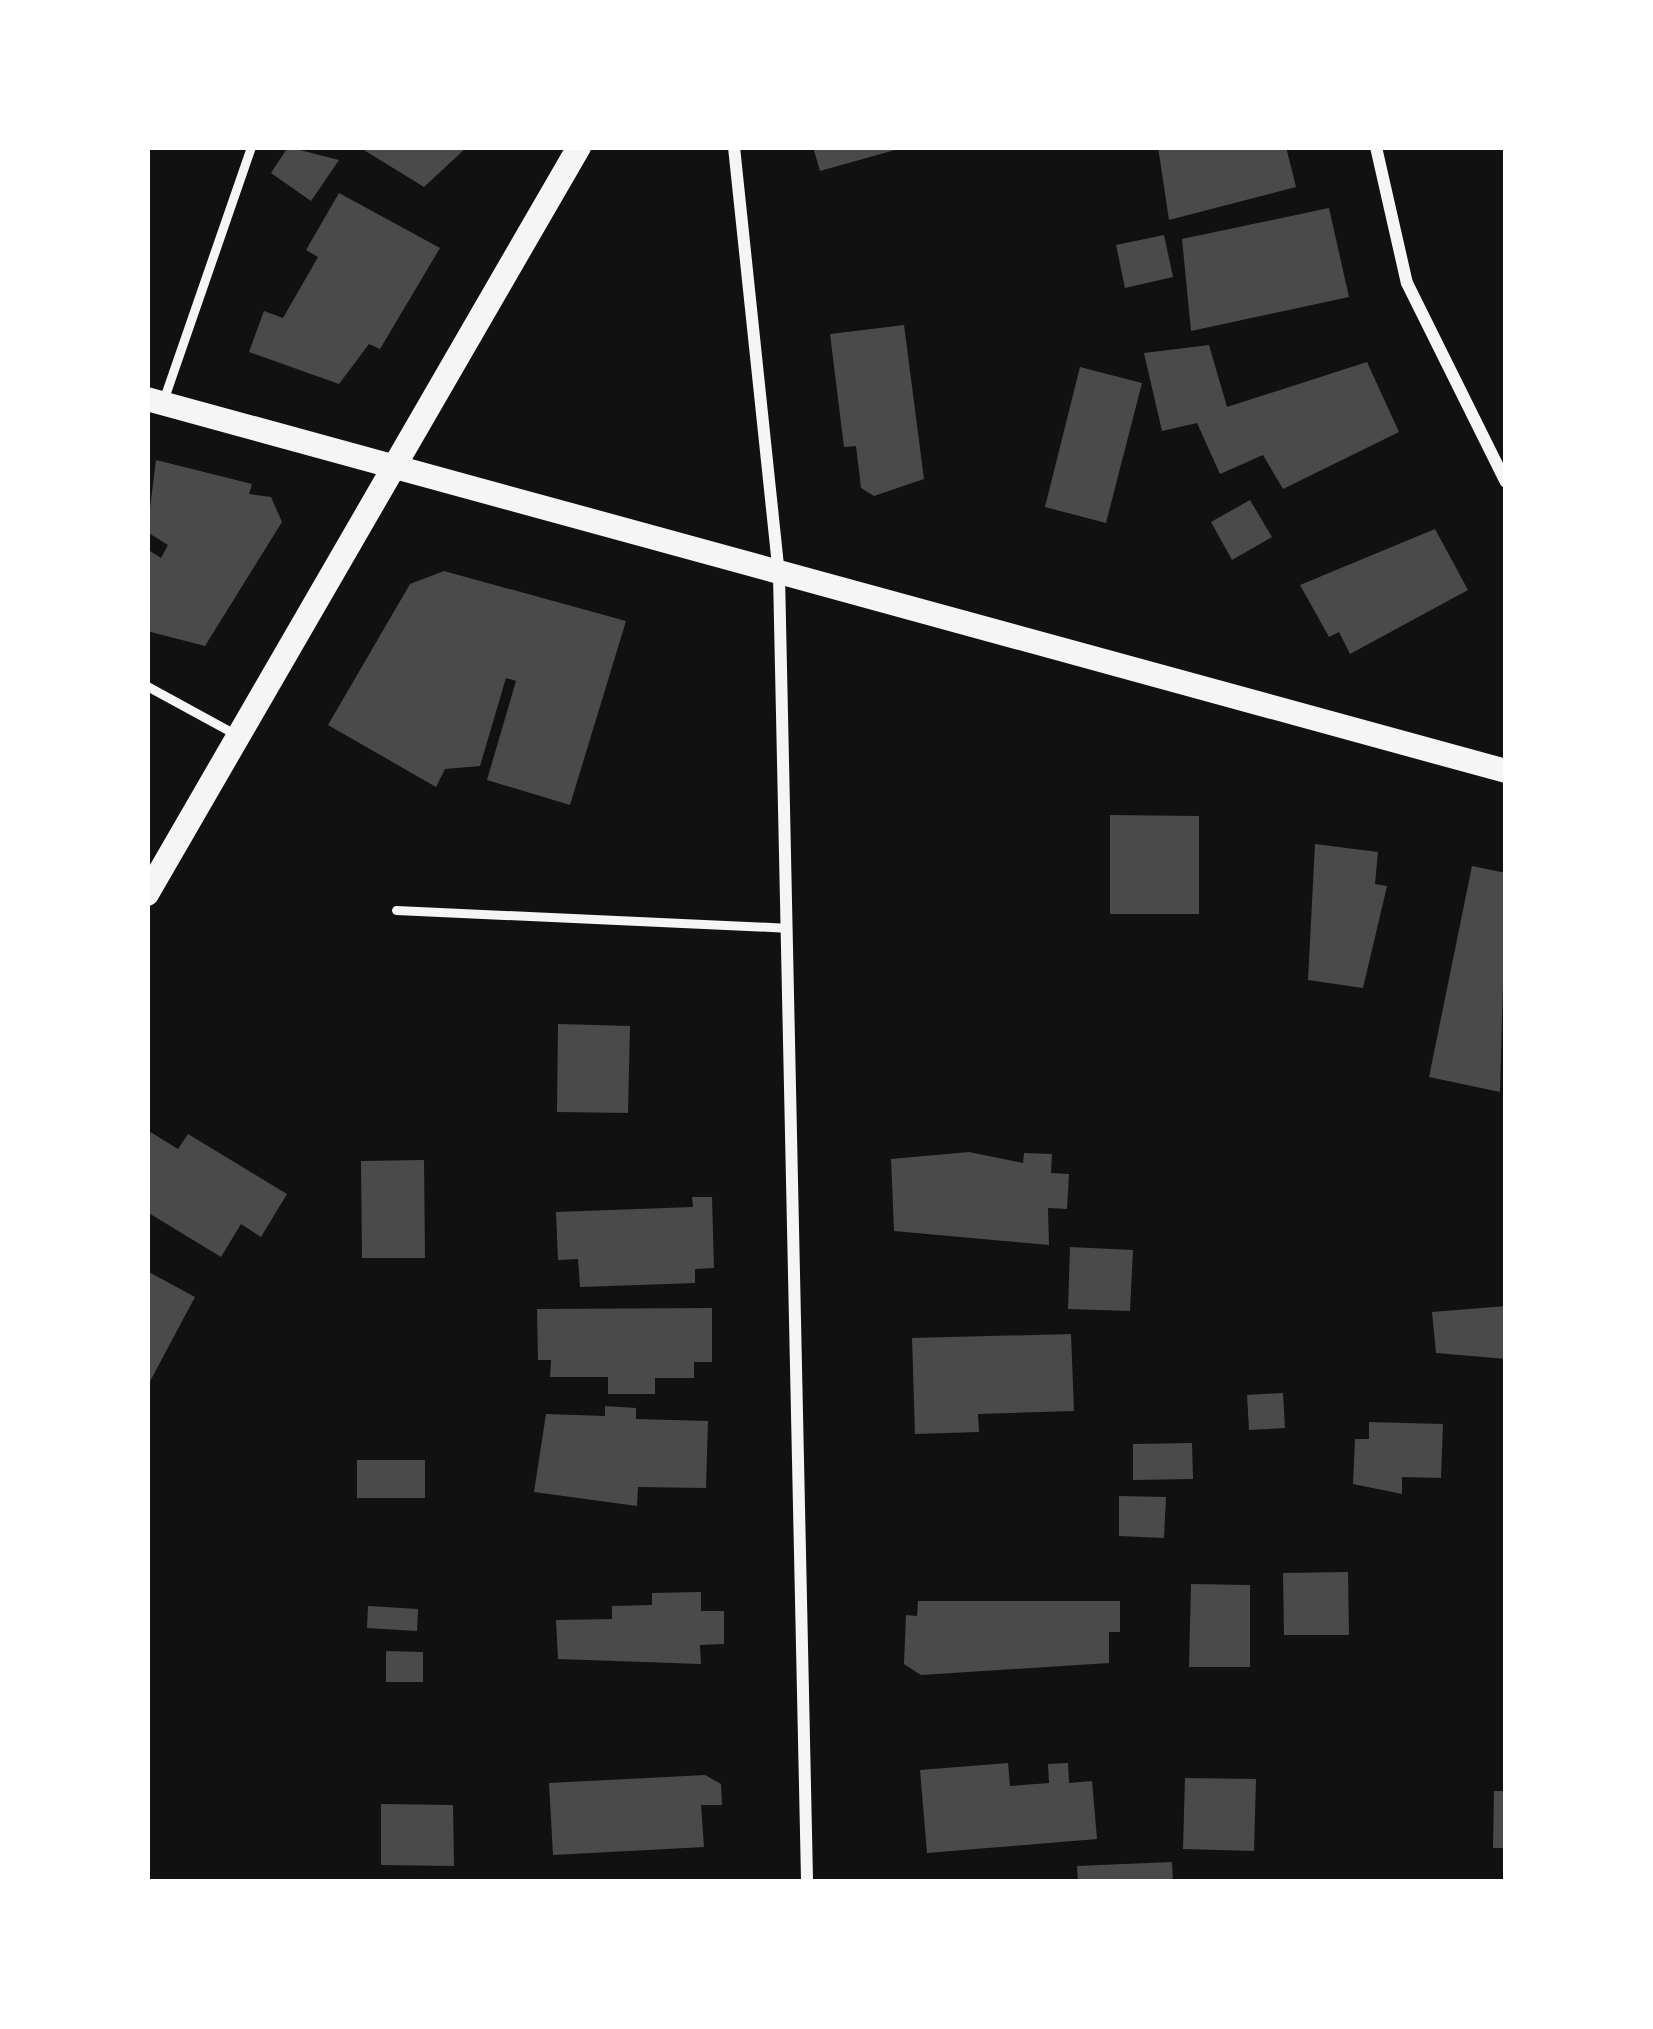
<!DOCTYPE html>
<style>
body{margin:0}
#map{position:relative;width:1653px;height:2029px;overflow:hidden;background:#111;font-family:"Source Sans 3",sans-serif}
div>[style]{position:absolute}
.building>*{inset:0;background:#4a4a4a}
.service>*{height:9px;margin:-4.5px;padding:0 4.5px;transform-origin:4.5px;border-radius:4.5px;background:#f5f5f5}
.minor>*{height:12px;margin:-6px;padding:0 6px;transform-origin:6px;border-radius:6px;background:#f5f5f5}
.secondary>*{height:24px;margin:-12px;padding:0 12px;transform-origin:12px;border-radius:12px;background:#f5f5f5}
span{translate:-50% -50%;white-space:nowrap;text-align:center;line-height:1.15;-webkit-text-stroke:12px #fff;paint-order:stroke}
.frame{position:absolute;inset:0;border:150px solid #fff;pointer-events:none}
</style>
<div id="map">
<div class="building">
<i style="clip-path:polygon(288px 147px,339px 160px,311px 201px,271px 173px)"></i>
<i style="clip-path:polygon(359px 147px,467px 147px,424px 187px)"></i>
<i style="clip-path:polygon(813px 147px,902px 147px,902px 148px,820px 171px)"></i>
<i style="clip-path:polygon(1158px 147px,1286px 147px,1296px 187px,1169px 220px)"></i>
<i style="clip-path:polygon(339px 193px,440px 248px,380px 349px,369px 344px,339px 384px,249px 352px,264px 311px,283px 318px,318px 257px,306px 250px)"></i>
<i style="clip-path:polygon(1329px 208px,1349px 297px,1191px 331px,1182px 239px)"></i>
<i style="clip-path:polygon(1164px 235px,1173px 277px,1125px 288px,1116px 245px)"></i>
<i style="clip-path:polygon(904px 325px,924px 479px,874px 496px,861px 488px,856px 446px,844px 447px,830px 334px)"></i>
<i style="clip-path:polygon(1209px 345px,1227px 407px,1367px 362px,1399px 432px,1283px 489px,1263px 455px,1220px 474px,1197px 423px,1162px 431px,1144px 353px)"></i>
<i style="clip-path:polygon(1080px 367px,1142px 383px,1106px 523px,1045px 507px)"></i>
<i style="clip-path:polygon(156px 460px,252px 484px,249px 494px,271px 497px,282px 522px,205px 646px,147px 631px,147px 549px,161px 558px,168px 545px,147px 532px)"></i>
<i style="clip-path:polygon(1250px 500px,1272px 537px,1232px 560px,1211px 522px)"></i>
<i style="clip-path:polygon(1435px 529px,1468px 590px,1350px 654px,1339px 632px,1329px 637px,1300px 585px)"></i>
<i style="clip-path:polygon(444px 571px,626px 621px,570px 805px,487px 780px,516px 681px,506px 678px,480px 766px,445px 769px,436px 787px,328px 725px,410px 584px)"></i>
<i style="clip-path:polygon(1110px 815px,1199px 816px,1199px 914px,1110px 914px)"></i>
<i style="clip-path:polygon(1315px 844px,1378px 852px,1375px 884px,1387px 886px,1363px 988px,1308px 980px)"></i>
<i style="clip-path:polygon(1472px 866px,1506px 873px,1500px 1092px,1429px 1077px)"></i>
<i style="clip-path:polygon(558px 1024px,630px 1026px,628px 1113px,557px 1112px)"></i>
<i style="clip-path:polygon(147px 1130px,178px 1149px,188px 1134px,287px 1194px,261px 1237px,241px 1224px,221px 1257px,147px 1212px)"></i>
<i style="clip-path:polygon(1024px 1153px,1052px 1154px,1051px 1173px,1069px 1174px,1067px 1209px,1048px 1208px,1049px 1245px,894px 1231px,891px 1159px,969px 1152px,1023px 1163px)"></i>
<i style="clip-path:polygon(424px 1160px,425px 1258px,362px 1258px,361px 1161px)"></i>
<i style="clip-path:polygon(692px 1197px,712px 1197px,714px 1268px,695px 1269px,695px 1283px,580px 1287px,578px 1259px,558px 1260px,556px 1212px,693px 1207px)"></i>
<i style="clip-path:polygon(1070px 1247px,1133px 1250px,1130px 1311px,1068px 1309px)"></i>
<i style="clip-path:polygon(147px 1271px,195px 1297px,147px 1387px)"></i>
<i style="clip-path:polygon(1506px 1306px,1506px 1359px,1436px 1353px,1432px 1312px)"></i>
<i style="clip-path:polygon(712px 1308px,712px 1362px,694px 1362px,694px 1378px,655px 1378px,655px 1394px,608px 1394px,608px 1377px,550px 1377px,551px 1360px,538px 1360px,537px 1309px)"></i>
<i style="clip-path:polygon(1071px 1334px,1074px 1411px,978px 1414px,979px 1432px,915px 1434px,912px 1338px)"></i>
<i style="clip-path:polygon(1283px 1393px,1285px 1428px,1249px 1430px,1247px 1395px)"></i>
<i style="clip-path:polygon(605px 1406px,636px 1408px,636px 1419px,708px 1421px,706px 1488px,638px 1487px,637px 1506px,534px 1492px,546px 1414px,605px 1416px)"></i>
<i style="clip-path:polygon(1369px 1422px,1443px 1424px,1441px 1478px,1402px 1477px,1402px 1494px,1353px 1484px,1355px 1439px,1369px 1439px)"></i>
<i style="clip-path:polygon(1192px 1443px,1193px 1479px,1133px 1480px,1133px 1444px)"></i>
<i style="clip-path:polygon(357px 1460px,425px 1460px,425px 1498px,357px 1498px)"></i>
<i style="clip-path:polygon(1119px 1496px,1166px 1497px,1164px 1538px,1119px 1536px)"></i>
<i style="clip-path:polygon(1348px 1572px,1349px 1635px,1284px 1635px,1283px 1573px)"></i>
<i style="clip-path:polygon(1191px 1584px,1250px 1585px,1250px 1667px,1189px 1667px)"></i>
<i style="clip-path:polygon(701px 1592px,701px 1611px,724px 1611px,724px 1644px,700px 1645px,701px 1664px,558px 1659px,556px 1620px,612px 1619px,612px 1606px,652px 1605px,652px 1593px)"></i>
<i style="clip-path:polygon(918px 1601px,1120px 1601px,1120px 1632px,1109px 1632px,1109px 1663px,921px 1675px,904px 1664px,906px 1615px,917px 1616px)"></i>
<i style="clip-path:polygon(368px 1606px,418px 1609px,417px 1631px,367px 1628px)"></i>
<i style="clip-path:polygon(386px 1651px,423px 1652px,423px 1682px,386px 1682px)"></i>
<i style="clip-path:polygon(1008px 1763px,1010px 1786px,1049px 1783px,1048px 1764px,1068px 1763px,1069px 1783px,1092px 1781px,1097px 1839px,927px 1853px,920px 1770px)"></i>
<i style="clip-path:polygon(705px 1775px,721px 1784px,722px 1805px,701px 1805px,704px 1847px,553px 1855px,549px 1783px)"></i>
<i style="clip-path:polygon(1185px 1778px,1256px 1779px,1254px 1851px,1183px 1849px)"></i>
<i style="clip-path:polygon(1494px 1791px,1506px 1791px,1506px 1848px,1493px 1848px)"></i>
<i style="clip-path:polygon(381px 1804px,453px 1805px,454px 1866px,381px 1865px)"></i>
<i style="clip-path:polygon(1172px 1862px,1173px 1882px,1078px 1882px,1077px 1866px)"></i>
</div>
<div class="service">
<i style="left:164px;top:398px;width:266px;rotate:-70.9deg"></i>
<i style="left:147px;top:686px;width:102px;rotate:28.6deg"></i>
<i style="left:396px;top:910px;width:389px;rotate:2.6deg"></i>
</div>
<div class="minor">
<i style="left:734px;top:147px;width:430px;rotate:84deg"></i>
<i style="left:779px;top:575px;width:1307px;rotate:88.77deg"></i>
<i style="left:1376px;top:147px;width:139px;rotate:77.2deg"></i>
<i style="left:1407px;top:283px;width:222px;rotate:63.6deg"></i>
</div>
<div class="secondary">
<i style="left:147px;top:399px;width:1409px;rotate:15.31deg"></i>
<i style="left:147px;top:894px;width:863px;rotate:-59.96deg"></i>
</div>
<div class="frame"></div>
</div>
